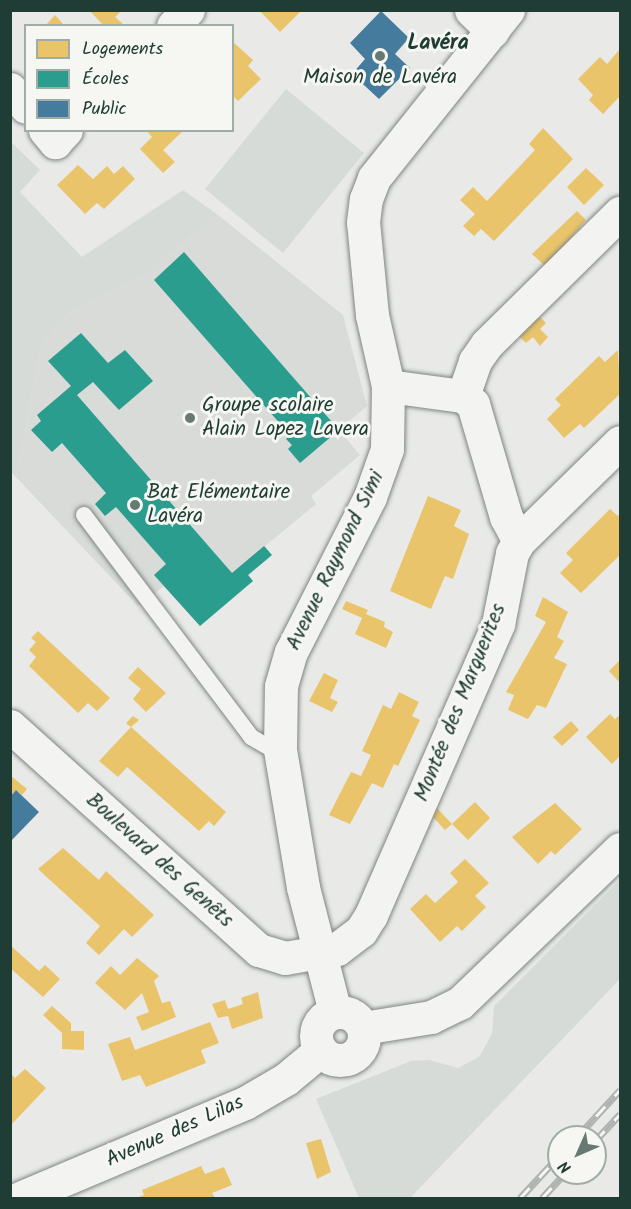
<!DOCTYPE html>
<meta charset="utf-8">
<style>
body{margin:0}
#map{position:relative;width:631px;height:1209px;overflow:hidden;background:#e9eae8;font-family:Kalam,sans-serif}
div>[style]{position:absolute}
.built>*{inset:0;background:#d8dbd8}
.green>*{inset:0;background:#d6dbd7}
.homes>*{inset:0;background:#e9c46a}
.schools>*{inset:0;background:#2a9d8f}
.public>*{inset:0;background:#457b9d}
.roads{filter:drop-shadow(0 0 2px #7f8583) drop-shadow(0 0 2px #7f8583)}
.lane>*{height:16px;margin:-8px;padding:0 8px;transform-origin:8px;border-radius:8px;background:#f3f3f1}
.street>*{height:33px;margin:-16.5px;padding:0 16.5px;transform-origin:16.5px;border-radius:16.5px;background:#f3f3f1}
.street>.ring{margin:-16.5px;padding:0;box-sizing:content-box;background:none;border:33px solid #f3f3f1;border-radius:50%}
.rail>*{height:7px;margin-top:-3.5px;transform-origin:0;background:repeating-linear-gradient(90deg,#f6f6f2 0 14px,#aeb2b0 0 28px);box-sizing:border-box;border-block:2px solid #aeb2b0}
.dots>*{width:16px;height:16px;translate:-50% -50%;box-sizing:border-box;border:3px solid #f6f6f2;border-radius:50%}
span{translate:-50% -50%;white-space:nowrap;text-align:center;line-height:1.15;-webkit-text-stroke:6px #f6f6f2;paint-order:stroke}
.poi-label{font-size:21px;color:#1f3d34}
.left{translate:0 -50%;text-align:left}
.street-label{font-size:21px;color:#1f3d34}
.neighbourhood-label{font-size:22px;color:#1f3d34;font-weight:700}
.frame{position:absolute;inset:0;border:12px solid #1f3d34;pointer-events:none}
.legend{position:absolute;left:24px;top:24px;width:210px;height:108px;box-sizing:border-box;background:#f6f6f2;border:2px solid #a0aca6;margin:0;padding:8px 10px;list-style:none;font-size:18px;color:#1f3d34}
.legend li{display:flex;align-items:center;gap:12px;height:30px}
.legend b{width:30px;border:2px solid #a0aca6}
.north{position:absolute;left:547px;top:1125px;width:60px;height:60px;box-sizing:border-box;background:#f6f6f2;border:2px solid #a0aca6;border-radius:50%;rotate:225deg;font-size:16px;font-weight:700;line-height:24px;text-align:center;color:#1f3d34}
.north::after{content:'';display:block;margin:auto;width:21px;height:27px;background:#667a73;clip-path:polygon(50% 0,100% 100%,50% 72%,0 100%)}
</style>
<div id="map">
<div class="built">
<i style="clip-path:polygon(218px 215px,343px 315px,367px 406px,339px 430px,360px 455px,311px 496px,316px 504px,265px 546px,272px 555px,249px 575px,253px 581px,200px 626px,164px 586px,138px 606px,16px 477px,42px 343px,69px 314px,148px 272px)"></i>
</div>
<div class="green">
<i style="clip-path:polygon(286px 89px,364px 153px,283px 253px,205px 189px)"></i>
<i style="clip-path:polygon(10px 141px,40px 170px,20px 192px,82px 257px,183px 190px,218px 215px,148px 272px,69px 314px,42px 343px,16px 477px,10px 471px)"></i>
<i style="clip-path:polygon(620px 880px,620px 979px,410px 1198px,359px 1198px,316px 1099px,411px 1061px,429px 1060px,458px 1068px,479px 1057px,492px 1034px,494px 1006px)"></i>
</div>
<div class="homes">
<i style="clip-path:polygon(89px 10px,122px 10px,115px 17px,123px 24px,104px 26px)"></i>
<i style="clip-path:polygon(259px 10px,302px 10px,280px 32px)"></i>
<i style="clip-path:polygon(55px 15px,65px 26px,45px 26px)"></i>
<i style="clip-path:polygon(232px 41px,253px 60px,248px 66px,261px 79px,238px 101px,232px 95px)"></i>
<i style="clip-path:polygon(620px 49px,620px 96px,603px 114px,589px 100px,593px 95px,578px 79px,600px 57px,607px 64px)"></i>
<i style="clip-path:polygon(543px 128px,573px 159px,494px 241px,481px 229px,474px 236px,463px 226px,475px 214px,460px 200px,473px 187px,487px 201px,535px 150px,529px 144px)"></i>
<i style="clip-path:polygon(146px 130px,184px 130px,163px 150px,175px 162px,163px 173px,140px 149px,152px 137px)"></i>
<i style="clip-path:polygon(78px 165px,93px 179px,107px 166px,114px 174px,123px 166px,135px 179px,104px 209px,97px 203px,85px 214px,57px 185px)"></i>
<i style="clip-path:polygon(586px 168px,604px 185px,584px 205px,567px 187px)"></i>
<i style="clip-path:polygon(577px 211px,586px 220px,546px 267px,532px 254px)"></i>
<i style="clip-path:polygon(539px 316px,546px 323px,540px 329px,548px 337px,540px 346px,533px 337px,526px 343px,519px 336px)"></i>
<i style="clip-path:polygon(618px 350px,620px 394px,584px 428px,580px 424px,564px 438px,547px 419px,561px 405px,555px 399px,599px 356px,605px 362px)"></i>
<i style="clip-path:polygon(428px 496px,461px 510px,454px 526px,469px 534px,453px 579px,445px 576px,431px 609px,390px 591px)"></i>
<i style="clip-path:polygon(610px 509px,618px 516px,620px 514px,620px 555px,581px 593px,560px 573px,573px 560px,566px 553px)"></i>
<i style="clip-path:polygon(543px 597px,568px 612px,557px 637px,564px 641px,554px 658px,567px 664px,546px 708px,537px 705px,528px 719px,508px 710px,514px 695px,506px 692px,546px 622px,535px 616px)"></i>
<i style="clip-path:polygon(346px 601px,368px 610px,366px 614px,385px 622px,384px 627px,393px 632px,386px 648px,355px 634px,362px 618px,342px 609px)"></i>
<i style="clip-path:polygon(38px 631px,110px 698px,97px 711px,88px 703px,78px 713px,29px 666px,36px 657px,29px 650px,36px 642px,31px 638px)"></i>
<i style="clip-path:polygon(620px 660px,620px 683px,609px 671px)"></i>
<i style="clip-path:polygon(138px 667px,166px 693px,146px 712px,133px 699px,141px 689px,128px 678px)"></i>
<i style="clip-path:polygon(324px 673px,338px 680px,330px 698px,338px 702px,332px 712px,309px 701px)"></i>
<i style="clip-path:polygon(399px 692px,419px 702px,412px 716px,420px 720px,398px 766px,394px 764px,383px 788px,372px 783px,350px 824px,329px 815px,351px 772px,361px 776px,371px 755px,362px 751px,383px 705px,391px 709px)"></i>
<i style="clip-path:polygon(610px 714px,615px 719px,620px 715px,620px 756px,612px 764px,586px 737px)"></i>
<i style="clip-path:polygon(133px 716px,139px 720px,131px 727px,226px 812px,214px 826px,209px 821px,199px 831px,127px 767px,118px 777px,99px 761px,131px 727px,126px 723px)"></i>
<i style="clip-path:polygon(571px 721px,579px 730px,562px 746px,553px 737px)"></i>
<i style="clip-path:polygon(10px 775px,27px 789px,22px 795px,16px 790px,10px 797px)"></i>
<i style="clip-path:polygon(475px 802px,490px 818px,468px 840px,452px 824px)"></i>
<i style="clip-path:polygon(555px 803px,582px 829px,555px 855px,551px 851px,538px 864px,512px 837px)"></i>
<i style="clip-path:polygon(435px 806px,452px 824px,445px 830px,431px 815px)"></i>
<i style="clip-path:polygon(63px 848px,99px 880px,106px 871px,154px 915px,132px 937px,124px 929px,99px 955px,86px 943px,100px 926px,38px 869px)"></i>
<i style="clip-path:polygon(465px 859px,489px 883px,475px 896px,486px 907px,462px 931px,457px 926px,440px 942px,410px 909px,426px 894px,435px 903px,458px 882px,450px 873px)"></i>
<i style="clip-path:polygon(10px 945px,39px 971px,45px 965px,60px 979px,43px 997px,10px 968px)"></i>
<i style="clip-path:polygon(137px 958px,159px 976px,154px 981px,162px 1003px,170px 1001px,176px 1017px,142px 1031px,136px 1017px,149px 1012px,142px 993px,125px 1010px,95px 983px,111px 966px,120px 975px)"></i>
<i style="clip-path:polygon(258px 992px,263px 1018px,232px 1029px,228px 1016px,218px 1018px,212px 1004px,225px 1000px,228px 1009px,243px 1004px,241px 998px)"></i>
<i style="clip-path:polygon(52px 1006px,71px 1023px,71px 1031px,84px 1031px,84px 1050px,62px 1049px,62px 1033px,43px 1015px)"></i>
<i style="clip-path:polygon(210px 1022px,219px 1043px,201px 1050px,206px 1063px,146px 1087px,140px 1075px,122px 1081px,108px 1044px,130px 1037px,135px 1050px)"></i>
<i style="clip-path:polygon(25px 1069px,46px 1088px,12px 1124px,10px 1073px,15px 1078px)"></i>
<i style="clip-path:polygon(321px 1139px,331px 1172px,317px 1179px,306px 1143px)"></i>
<i style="clip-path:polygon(201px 1166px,205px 1174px,224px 1167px,232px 1185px,212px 1193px,215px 1198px,136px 1198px,144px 1195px,142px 1190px)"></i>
</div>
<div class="schools">
<i style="clip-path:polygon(184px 252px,339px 430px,300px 463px,288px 449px,292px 445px,286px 439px,290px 435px,154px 280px)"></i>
<i style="clip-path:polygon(81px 333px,108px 363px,125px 350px,153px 381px,119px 410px,93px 382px,77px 395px,232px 573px,264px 546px,272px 555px,248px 575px,253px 581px,200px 626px,154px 575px,166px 564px,116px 507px,105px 516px,95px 504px,106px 493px,62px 443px,52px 452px,31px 430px,41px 421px,37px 415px,71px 386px,48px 361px)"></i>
</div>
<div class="public">
<i style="clip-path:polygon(381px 11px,409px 38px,395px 54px,410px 68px,379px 99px,352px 74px,365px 59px,350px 43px)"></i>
<i style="clip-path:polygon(16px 790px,39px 812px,10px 842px,10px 797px)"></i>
</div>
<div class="roads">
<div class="lane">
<i style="left:84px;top:515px;width:278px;rotate:53deg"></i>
<i style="left:251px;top:737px;width:22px;rotate:30deg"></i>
<i style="left:270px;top:748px;width:10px;rotate:6deg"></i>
</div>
<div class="street">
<i style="left:471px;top:10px;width:30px;rotate:44deg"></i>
<i style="left:173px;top:26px;width:22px;rotate:-47deg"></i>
<i style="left:10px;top:89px;width:24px;rotate:48deg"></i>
<i style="left:45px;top:130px;width:16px;rotate:50deg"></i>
<i style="left:55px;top:142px;width:16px;rotate:-47deg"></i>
<i style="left:388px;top:386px;width:76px;rotate:7.6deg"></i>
<i style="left:463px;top:396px;width:13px;rotate:39deg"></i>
<i style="left:473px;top:404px;width:118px;rotate:73.7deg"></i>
<i style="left:506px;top:517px;width:27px;rotate:62deg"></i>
<i style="left:463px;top:396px;width:37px;rotate:-71deg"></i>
<i style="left:475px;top:361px;width:21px;rotate:-55deg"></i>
<i style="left:487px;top:344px;width:187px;rotate:-44.6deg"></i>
<i style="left:10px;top:726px;width:335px;rotate:42deg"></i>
<i style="left:259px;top:950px;width:27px;rotate:17deg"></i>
<i style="left:285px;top:958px;width:53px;rotate:-9.8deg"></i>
<i style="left:337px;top:949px;width:30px;rotate:-37deg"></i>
<i style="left:361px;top:931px;width:19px;rotate:-58deg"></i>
<i style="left:371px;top:915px;width:318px;rotate:-66.4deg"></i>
<i style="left:498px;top:624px;width:72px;rotate:-78.8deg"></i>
<i style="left:512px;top:553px;width:14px;rotate:-60deg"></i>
<i style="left:519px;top:541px;width:141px;rotate:-44.4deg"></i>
<i class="ring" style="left:316px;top:1012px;width:15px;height:15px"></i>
<i style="left:335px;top:1012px;width:129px;rotate:-104.4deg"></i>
<i style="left:303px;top:887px;width:140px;rotate:-99.5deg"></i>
<i style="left:280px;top:749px;width:63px;rotate:-89.1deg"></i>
<i style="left:281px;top:686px;width:35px;rotate:-74deg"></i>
<i style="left:291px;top:652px;width:174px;rotate:-63deg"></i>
<i style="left:370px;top:497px;width:51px;rotate:-70.5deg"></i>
<i style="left:387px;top:449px;width:63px;rotate:-89.1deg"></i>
<i style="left:388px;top:386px;width:73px;rotate:-102.7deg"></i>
<i style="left:372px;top:315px;width:93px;rotate:-95.5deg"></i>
<i style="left:363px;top:222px;width:23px;rotate:-83deg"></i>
<i style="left:366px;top:199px;width:22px;rotate:-69deg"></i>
<i style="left:374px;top:178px;width:215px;rotate:-51.4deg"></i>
<i style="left:363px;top:1028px;width:69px;rotate:-9.2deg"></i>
<i style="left:431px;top:1017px;width:32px;rotate:-26deg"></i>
<i style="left:460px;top:1003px;width:222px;rotate:-43.9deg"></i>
<i style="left:20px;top:1198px;width:244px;rotate:-22.9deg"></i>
<i style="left:245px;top:1103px;width:48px;rotate:-30.3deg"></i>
<i style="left:286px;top:1079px;width:45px;rotate:-39.6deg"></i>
</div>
</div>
<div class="rail">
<i style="left:577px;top:1137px;width:64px;rotate:-47.5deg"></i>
<i style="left:595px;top:1141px;width:37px;rotate:-47deg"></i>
<i style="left:520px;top:1198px;width:57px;rotate:-47.1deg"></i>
<i style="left:542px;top:1198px;width:34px;rotate:-47deg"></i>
</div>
<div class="dots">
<i style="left:380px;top:56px;background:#667a73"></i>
<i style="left:190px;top:418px;background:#667a73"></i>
<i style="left:135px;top:505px;background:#667a73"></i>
</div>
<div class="poi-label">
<span style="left:380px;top:78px">Maison de Lavéra</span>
<span class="left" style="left:202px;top:418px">Groupe scolaire<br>Alain Lopez Lavera</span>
<span class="left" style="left:147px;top:505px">Bat Elémentaire<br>Lavéra</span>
</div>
<div class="street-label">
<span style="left:336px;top:561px;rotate:-64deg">Avenue Raymond Simi</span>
<span style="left:461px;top:703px;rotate:-68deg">Montée des Marguerites</span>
<span style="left:159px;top:861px;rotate:42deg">Boulevard des Genêts</span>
<span style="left:175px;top:1132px;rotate:-24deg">Avenue des Lilas</span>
</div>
<div class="neighbourhood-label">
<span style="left:438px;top:44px">Lavéra</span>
</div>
<div class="frame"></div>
<ul class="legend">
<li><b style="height:16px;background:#e9c46a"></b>Logements</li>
<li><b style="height:16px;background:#2a9d8f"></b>Écoles</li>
<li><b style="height:16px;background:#457b9d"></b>Public</li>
</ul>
<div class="north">N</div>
</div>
